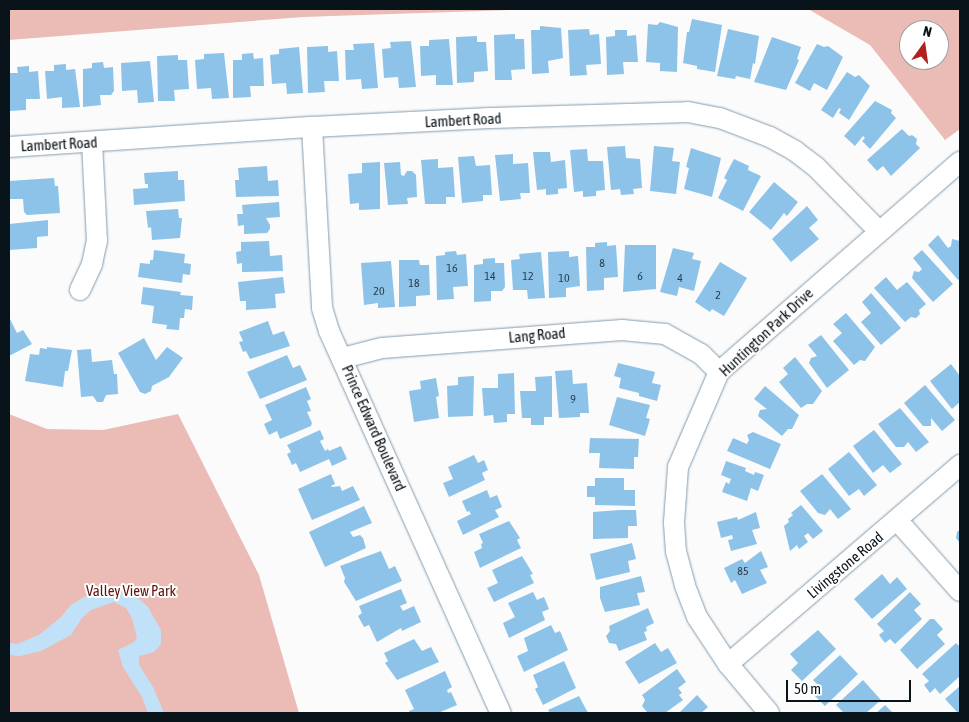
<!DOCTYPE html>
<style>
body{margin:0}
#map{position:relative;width:969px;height:722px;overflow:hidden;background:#fbfbfb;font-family:"Asap Condensed",sans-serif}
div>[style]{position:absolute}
.green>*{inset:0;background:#ebbcb5}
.water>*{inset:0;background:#c1e1f9}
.building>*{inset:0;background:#8dc3e9}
.roads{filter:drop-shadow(0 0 1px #829cb0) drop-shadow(0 0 1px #829cb0)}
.minor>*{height:20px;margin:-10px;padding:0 10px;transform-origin:10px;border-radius:10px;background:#fff}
span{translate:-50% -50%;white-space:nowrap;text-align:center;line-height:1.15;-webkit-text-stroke:4px #fff;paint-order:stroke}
.number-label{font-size:12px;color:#2a3f4e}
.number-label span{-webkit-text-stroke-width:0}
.street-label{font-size:15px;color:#09131a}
.park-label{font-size:15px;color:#5e130f}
.frame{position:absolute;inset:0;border:10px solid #09131a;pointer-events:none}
.north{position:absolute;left:899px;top:20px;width:50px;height:50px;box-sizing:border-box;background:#fff;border:1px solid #9da1a3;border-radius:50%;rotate:14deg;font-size:14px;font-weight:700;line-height:20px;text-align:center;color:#09131a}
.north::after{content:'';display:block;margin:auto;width:18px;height:22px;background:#b1211d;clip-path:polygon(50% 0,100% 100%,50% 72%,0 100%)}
.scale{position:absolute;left:786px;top:680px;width:125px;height:22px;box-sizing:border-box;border:2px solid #09131a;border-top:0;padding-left:6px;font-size:15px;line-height:18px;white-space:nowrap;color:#09131a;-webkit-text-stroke:4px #fff;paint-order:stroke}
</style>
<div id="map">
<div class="green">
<i style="clip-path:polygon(9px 9px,537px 9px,303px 17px,9px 40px)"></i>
<i style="clip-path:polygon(evenodd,808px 9px,960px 9px,960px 129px,945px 140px,870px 45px,808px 9px,909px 30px,939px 30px,939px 60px,909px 60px,909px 30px)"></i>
<i style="clip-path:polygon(9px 414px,47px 429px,103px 430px,178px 414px,259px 575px,299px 713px,9px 713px)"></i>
</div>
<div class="water">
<i style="clip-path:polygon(114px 590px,139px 599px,148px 607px,161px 630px,161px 644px,154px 652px,139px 656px,139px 665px,153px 687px,164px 713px,148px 713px,142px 697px,123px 667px,118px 650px,134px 642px,137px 638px,132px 618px,126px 608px,114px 602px,91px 610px,82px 618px,71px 635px,41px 651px,20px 656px,9px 655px,9px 643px,17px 644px,39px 635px,60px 618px,71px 605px,91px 593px)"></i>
</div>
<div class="building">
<i style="clip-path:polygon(692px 19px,722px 25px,715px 72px,697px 69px,697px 66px,683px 63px,687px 32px,689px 32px)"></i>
<i style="clip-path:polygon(660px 22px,678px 27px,677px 72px,660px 71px,660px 63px,646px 62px,648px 24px,657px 25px)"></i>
<i style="clip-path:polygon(540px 26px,561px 28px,563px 58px,548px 61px,549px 73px,532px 74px,531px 30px,540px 30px)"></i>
<i style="clip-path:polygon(589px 29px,590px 35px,599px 34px,601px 64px,586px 65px,587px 75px,570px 76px,568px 30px)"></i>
<i style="clip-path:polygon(728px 29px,759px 36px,755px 64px,753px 63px,750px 79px,736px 76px,735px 79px,717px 76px)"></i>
<i style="clip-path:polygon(615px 30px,627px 30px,627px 36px,636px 35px,638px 62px,623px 62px,624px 74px,607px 75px,606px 37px,615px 36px)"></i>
<i style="clip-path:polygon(515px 34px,515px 39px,524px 39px,525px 69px,511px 70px,512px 80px,495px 80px,494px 35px)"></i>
<i style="clip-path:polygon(477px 36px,477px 42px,486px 42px,488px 71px,474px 72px,474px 82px,457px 83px,456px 37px)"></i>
<i style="clip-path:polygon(772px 37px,801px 47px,797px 59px,799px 60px,786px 90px,754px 82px)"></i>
<i style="clip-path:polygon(449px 39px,453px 85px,436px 85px,436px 75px,421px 76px,420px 46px,429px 46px,429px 40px)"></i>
<i style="clip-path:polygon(411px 41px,416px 87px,399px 88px,398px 77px,384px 78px,382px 49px,391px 48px,390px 42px)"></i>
<i style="clip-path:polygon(374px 43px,378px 88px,362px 89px,361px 79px,346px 80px,345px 50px,354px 50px,353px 44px)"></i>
<i style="clip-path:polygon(817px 44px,824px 47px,828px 46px,843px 57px,827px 90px,814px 83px,810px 91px,795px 83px)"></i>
<i style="clip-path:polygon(328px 46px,328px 52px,337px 51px,339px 81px,324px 81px,325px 92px,308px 93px,307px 47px)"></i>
<i style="clip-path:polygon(299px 47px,303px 93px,287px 94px,286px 83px,272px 84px,270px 55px,279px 54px,279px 49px)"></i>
<i style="clip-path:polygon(224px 53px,229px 98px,212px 99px,211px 88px,197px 89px,195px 60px,204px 59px,204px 54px)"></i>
<i style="clip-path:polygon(253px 53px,254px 59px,263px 58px,264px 86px,250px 86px,251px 97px,233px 98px,233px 60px,242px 60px,242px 54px)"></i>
<i style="clip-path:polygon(178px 55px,178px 60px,187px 60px,189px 89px,174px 90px,175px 101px,158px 101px,157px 56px)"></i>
<i style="clip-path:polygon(150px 61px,154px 102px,138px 103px,137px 90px,122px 91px,121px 63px)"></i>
<i style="clip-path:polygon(103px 62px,104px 68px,113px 67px,114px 91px,111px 95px,100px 95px,101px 105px,83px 107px,83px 69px,92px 68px,92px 63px)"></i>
<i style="clip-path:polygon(66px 64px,66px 70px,75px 69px,80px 107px,62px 108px,62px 97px,47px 99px,45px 71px,54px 71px,54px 65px)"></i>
<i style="clip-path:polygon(29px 66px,29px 72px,38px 71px,40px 99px,26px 99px,26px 110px,9px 111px,9px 73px,18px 73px,17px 67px)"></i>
<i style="clip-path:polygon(847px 72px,855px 77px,859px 75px,870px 86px,849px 120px,839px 113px,841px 109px,839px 108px,833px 118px,821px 110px)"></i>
<i style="clip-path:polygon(875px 101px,892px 110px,891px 113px,896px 118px,870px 149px,862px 141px,865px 138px,863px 136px,855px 146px,844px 136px)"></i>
<i style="clip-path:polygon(902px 129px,909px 136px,912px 135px,917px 139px,916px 144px,920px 148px,891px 176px,883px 166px,877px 171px,867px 160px)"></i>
<i style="clip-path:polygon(625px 146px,626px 158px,640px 159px,642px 188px,633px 189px,634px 194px,621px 195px,620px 189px,611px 190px,607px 147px)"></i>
<i style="clip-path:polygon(654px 146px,674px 148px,672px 161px,680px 162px,676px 194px,650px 191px)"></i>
<i style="clip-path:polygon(691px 148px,721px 158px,712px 197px,684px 189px,689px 168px,686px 167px)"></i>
<i style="clip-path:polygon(587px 149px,588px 161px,603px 161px,605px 190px,596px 191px,596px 196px,583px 197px,583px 191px,574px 192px,570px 150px)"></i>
<i style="clip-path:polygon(533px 152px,550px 152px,551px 162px,565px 160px,567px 188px,558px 189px,558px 194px,546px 195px,546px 189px,537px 190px)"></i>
<i style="clip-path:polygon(513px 154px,513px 164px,528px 163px,530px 193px,520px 193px,521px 199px,500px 201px,495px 155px)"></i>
<i style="clip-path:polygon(474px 156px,476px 166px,490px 165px,492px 195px,483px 195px,483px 201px,462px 203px,458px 157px)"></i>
<i style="clip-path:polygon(438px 159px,438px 168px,453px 167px,455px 197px,446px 197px,446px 204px,425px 204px,421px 160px)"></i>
<i style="clip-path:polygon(734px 159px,749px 166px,748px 170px,761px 176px,743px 211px,718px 198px,727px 180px,724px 178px)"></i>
<i style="clip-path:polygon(380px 162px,380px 209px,359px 210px,359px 203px,350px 204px,348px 174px,362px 173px,362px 163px)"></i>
<i style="clip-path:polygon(400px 162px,401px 175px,404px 176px,407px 171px,412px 171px,416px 175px,417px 197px,407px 198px,408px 204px,388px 205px,384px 163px)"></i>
<i style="clip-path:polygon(267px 166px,268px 181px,278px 180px,279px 196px,236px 197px,235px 180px,239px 180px,238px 168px)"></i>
<i style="clip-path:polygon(178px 171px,178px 180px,184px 180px,185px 201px,134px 205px,133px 189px,148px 188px,148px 184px,145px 184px,144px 173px)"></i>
<i style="clip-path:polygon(54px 178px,55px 186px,58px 186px,60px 213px,27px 215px,24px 212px,23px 199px,9px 199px,9px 181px)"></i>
<i style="clip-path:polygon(774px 182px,798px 202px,787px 216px,784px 213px,771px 230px,749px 212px)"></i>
<i style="clip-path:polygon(279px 202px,280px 217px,266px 218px,270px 225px,270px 229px,267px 233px,244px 234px,244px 225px,238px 226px,237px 214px,243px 214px,242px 205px)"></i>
<i style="clip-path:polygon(807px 206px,818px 220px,809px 228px,819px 239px,791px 262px,772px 239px)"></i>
<i style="clip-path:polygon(178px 209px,179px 218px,182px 218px,180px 238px,152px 240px,151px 227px,148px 228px,146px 211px)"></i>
<i style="clip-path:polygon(48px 220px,48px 236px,37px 237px,37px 248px,9px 250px,9px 224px)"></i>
<i style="clip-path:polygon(938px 235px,948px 248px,951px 246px,952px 239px,960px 241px,960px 278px,958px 280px,928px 245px)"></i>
<i style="clip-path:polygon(269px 241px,270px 256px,282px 255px,283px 271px,242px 272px,242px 263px,237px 264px,236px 252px,241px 251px,241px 242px)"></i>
<i style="clip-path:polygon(607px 242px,607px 246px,616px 245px,618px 277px,604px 278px,604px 290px,587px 291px,586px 247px,595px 247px,595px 243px)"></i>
<i style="clip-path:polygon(625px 245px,656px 245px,656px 289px,623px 292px)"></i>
<i style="clip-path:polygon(673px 248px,694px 253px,692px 259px,701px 261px,694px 291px,679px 287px,677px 296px,660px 292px)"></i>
<i style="clip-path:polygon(154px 250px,185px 254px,184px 263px,191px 264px,190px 275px,183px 274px,182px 283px,138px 277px,140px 263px,150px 264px,150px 260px,153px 260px)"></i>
<i style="clip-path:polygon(922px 250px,953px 284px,933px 302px,912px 278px,914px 271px,919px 272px,922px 269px,913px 258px)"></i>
<i style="clip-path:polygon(456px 251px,457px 255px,466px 254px,468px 286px,453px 287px,454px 299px,437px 300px,436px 256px,445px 255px,445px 252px)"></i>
<i style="clip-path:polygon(569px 251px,569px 257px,578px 256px,580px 286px,566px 288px,566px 297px,549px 298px,548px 252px)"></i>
<i style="clip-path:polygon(541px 252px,545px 298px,528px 299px,527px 290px,513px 290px,511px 260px,520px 259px,519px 254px)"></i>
<i style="clip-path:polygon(495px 258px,495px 263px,504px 263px,505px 287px,502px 291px,491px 291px,491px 301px,474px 302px,474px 265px,483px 264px,483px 259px)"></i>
<i style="clip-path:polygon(399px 260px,419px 260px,420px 265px,429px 265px,430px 295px,416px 296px,416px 306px,399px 307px)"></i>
<i style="clip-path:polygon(391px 261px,395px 307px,378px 308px,378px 303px,364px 305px,361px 263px)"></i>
<i style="clip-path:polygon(720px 262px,747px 278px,724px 316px,712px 309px,710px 312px,695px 302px)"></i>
<i style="clip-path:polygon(283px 277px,285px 293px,275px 294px,276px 308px,246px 310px,246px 301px,240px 301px,238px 282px)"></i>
<i style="clip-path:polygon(886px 277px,897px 290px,907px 282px,926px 304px,919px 310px,920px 314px,916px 318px,911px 317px,905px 322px,874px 288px)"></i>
<i style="clip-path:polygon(143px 287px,181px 292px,180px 295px,193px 296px,192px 310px,185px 309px,184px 318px,180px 318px,179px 330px,166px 329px,167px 325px,152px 323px,154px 306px,141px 304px)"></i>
<i style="clip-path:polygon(871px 293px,901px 328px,881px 345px,861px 322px,871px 313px,862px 302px)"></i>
<i style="clip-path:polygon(846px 313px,875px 347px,865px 361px,860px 360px,854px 365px,833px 341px,842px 333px,833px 324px)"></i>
<i style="clip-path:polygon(9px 317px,17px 333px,23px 330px,32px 344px,9px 356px)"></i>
<i style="clip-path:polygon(268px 321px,273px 335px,284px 331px,290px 346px,250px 359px,246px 351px,243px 352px,239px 342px,243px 341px,239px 332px)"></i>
<i style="clip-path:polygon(821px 335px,849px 370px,827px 388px,809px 363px,811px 358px,817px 356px,808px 345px)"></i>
<i style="clip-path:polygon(144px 338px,156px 360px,167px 347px,183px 358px,169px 377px,152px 386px,151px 391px,145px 394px,140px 392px,118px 353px)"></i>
<i style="clip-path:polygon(47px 347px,72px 350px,68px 371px,65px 371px,63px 387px,25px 381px,30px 354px,39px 355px,40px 348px,47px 349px)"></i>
<i style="clip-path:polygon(91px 349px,92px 362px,112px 360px,114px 374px,117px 374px,118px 394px,106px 395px,103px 402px,97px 402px,93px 396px,81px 397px,77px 350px)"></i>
<i style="clip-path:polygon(287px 355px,293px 368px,300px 365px,307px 380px,260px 399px,247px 372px)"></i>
<i style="clip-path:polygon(795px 357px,822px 391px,813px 404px,807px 404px,801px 408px,779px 382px,788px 374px,783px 368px)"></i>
<i style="clip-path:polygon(618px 363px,655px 372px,652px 383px,661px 385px,657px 401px,639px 396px,639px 393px,619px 388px,621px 378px,614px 376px)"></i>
<i style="clip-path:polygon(951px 364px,960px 376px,960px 402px,952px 409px,930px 381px)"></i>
<i style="clip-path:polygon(572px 370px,573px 384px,587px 383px,589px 413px,580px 413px,580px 417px,559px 418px,555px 371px)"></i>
<i style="clip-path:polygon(514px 373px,515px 414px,507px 414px,507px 422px,494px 423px,493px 415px,484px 416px,482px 388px,498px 388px,498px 374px)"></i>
<i style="clip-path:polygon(474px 376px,473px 416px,448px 417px,447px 386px,458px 385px,458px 377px)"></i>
<i style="clip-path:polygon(552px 376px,552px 417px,544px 417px,544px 425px,531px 425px,531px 418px,522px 418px,520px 391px,536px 391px,535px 377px)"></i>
<i style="clip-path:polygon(436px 378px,439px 396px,436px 397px,439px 418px,414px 422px,409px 391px,421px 389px,420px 381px)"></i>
<i style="clip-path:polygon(925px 385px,955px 420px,942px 431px,931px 418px,931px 426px,923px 426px,904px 403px)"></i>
<i style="clip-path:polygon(765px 386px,799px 415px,792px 429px,788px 429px,782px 436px,758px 416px,760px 410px,767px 409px,754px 399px)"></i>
<i style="clip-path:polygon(306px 387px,311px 399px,307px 401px,311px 411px,307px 412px,312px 423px,311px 426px,280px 439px,277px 431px,269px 435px,264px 424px,272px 420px,265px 405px)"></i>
<i style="clip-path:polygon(617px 397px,650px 405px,646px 418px,650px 419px,645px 436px,609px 425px)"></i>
<i style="clip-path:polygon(900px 408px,929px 442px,916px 452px,908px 442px,904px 447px,896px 447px,878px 424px)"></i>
<i style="clip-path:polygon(320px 430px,324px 439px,320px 441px,325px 451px,328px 449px,329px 451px,341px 446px,347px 459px,332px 466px,329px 459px,300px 472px,296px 463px,292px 465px,287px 454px,291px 452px,287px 445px)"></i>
<i style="clip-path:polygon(874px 430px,902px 464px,890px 473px,883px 465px,873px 473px,853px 446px)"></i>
<i style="clip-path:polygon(753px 432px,781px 444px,770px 469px,727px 451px,733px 438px,747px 444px,749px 440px,747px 435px)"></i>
<i style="clip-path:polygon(590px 438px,639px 439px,638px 457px,634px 457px,634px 469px,599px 468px,600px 453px,589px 453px)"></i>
<i style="clip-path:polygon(849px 452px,877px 485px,864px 496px,859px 489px,849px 496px,828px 469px)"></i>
<i style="clip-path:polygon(474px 455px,478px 463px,484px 460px,488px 470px,482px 473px,485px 480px,449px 497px,443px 483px,453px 479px,448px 467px)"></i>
<i style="clip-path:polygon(726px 461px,746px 468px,745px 471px,754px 475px,755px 472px,764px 475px,758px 491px,751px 488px,747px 501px,722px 492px,726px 482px,729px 484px,731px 479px,721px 475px)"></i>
<i style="clip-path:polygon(331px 474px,335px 484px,331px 486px,332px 487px,340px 486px,342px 491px,353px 486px,360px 500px,312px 520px,298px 489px)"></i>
<i style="clip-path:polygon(822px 474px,851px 509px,838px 519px,830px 509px,825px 515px,818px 513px,800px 491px)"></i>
<i style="clip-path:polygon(595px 478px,624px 478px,624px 490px,635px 490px,635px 506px,595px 505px,595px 497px,587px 497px,587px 486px,595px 486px)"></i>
<i style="clip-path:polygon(487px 490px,490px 498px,497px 495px,502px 507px,495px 510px,499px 517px,463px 535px,457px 521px,471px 514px,469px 511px,467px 512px,462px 501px)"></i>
<i style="clip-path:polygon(801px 505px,823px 531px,813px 539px,808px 533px,804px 536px,808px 542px,799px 549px,797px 545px,790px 551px,784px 526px,789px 522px,788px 519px,793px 515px,791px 513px)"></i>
<i style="clip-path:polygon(364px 506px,372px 523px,350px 532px,353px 537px,360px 535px,363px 538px,366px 548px,325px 567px,309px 532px)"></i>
<i style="clip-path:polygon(619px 510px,636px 510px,637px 526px,628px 526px,628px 538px,593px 539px,593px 512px)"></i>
<i style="clip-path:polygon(756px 512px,760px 528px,752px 530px,757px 544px,731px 551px,728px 540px,733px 539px,732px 535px,721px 538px,717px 522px,737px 517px,738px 520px)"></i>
<i style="clip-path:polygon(509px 521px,520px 538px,517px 540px,521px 548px,480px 568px,474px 552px,482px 548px,481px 544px,483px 543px,479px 534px)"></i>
<i style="clip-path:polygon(960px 530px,960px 543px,956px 538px,957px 532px)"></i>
<i style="clip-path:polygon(632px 543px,636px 559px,628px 561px,630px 572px,596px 580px,590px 554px)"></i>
<i style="clip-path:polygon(381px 551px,389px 569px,395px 566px,402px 581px,356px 601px,344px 582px,345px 578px,340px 566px)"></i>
<i style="clip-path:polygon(761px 551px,768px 567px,760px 570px,767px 583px,742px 594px,735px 580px,731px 583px,724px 568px,742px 559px,745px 563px)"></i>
<i style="clip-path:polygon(522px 556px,533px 574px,530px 575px,534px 583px,494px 602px,487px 588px,498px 583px,492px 570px)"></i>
<i style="clip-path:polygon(882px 574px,890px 584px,897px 577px,907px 589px,872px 619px,854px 599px)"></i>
<i style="clip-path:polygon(641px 576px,645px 592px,637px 593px,640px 605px,605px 612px,600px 598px,600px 587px)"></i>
<i style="clip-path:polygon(401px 589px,407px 603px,400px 606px,403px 611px,414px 606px,421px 622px,402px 631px,401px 628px,377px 642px,369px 625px,364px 627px,358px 616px,362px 613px,359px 606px)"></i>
<i style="clip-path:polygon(533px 592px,537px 600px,544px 597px,549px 609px,542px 612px,545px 620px,509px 638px,503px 623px,515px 617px,508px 603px)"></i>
<i style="clip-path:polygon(910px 592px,921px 604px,914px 610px,922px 619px,895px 644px,890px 639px,885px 643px,879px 635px,884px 631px,877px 624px)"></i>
<i style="clip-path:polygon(648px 608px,654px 623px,646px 627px,647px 631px,644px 632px,647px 640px,619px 651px,616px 644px,609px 643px,606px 636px,610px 631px,609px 626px)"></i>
<i style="clip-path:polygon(930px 619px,934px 619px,943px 629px,937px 635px,945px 644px,917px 669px,900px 650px)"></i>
<i style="clip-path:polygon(551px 625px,555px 633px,560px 631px,568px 650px,524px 672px,517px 656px,528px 651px,524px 638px)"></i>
<i style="clip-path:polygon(818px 630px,836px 649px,802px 681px,791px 670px,798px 663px,790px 654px)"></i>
<i style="clip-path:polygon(414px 639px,422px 651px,431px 647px,439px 662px,397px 680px,385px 663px,388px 661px,384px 653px)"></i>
<i style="clip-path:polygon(655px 643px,661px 652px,668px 648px,677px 663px,639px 684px,625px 662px)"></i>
<i style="clip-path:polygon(956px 643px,960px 647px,960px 676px,940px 694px,935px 688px,930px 693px,924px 685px,929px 681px,922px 674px)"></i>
<i style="clip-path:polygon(840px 655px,858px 674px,825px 706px,814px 695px,821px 688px,813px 680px)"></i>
<i style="clip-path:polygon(564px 661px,576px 688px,543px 705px,535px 689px,538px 687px,533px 675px)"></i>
<i style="clip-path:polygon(677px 669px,686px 682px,678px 688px,682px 693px,679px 695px,683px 700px,665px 713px,647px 712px,642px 706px,645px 700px,642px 695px)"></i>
<i style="clip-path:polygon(445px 671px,452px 687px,447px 690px,448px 693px,451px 692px,457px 705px,438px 713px,410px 713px,409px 711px,414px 709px,405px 690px)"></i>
<i style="clip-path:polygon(863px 680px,881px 700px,866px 713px,844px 713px,836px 705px)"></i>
<i style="clip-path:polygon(960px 686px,960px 713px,958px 713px,945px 699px)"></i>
<i style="clip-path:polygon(697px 695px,708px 707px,701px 713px,679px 713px)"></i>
<i style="clip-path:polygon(579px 696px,588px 713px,550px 713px,548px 710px)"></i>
<i style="clip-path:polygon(885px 705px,893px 713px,876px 713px,884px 706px)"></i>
</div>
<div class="roads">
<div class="minor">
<i style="left:312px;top:127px;width:181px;rotate:86.8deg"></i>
<i style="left:322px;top:308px;width:24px;rotate:73deg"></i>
<i style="left:329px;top:331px;width:419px;rotate:65.8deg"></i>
<i style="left:9px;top:147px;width:304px;rotate:-3.8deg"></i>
<i style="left:312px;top:127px;width:178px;rotate:-2.9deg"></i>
<i style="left:490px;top:118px;width:198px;rotate:-1.7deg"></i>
<i style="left:688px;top:112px;width:33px;rotate:11deg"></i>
<i style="left:720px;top:118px;width:53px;rotate:20.8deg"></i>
<i style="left:770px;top:137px;width:29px;rotate:29deg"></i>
<i style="left:795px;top:151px;width:26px;rotate:37deg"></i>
<i style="left:816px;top:167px;width:90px;rotate:45.5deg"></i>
<i style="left:80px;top:290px;width:29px;rotate:-65deg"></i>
<i style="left:92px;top:264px;width:24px;rotate:-78deg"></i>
<i style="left:97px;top:241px;width:98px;rotate:-92.9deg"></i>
<i style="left:343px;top:358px;width:40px;rotate:-14.4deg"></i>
<i style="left:382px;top:348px;width:241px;rotate:-4.3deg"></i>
<i style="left:622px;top:330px;width:43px;rotate:5.3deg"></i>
<i style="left:665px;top:334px;width:41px;rotate:29.1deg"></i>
<i style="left:701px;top:354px;width:25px;rotate:45deg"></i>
<i style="left:897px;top:520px;width:95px;rotate:48.4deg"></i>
<i style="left:728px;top:664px;width:306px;rotate:-40.6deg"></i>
<i style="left:769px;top:713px;width:64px;rotate:-129.9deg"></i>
<i style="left:728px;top:664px;width:56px;rotate:-123.4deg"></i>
<i style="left:697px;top:617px;width:34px;rotate:-111deg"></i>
<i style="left:685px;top:585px;width:34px;rotate:-105deg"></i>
<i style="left:676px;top:552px;width:30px;rotate:-94deg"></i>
<i style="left:674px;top:522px;width:55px;rotate:-85.8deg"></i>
<i style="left:678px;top:467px;width:103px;rotate:-66.7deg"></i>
<i style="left:719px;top:372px;width:320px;rotate:-41.1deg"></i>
</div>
</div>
<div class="number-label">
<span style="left:602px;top:264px">8</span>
<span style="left:452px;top:269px">16</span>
<span style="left:490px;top:277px">14</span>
<span style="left:528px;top:277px">12</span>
<span style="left:640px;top:277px">6</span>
<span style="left:564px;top:279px">10</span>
<span style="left:680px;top:279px">4</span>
<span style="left:414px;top:284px">18</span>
<span style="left:379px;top:292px">20</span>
<span style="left:718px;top:296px">2</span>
<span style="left:573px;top:400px">9</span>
<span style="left:743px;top:572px">85</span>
</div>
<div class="street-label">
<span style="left:463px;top:120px;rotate:-3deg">Lambert Road</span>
<span style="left:59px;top:144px;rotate:-3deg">Lambert Road</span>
<span style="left:766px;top:332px;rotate:-43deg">Huntington Park Drive</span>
<span style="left:537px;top:335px;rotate:-5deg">Lang Road</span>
<span style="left:374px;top:428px;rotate:66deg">Prince Edward Boulevard</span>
<span style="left:845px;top:565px;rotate:-40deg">Livingstone Road</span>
</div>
<div class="park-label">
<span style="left:131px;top:591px">Valley View Park</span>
</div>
<div class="frame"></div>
<div class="north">N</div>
<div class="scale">50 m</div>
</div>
